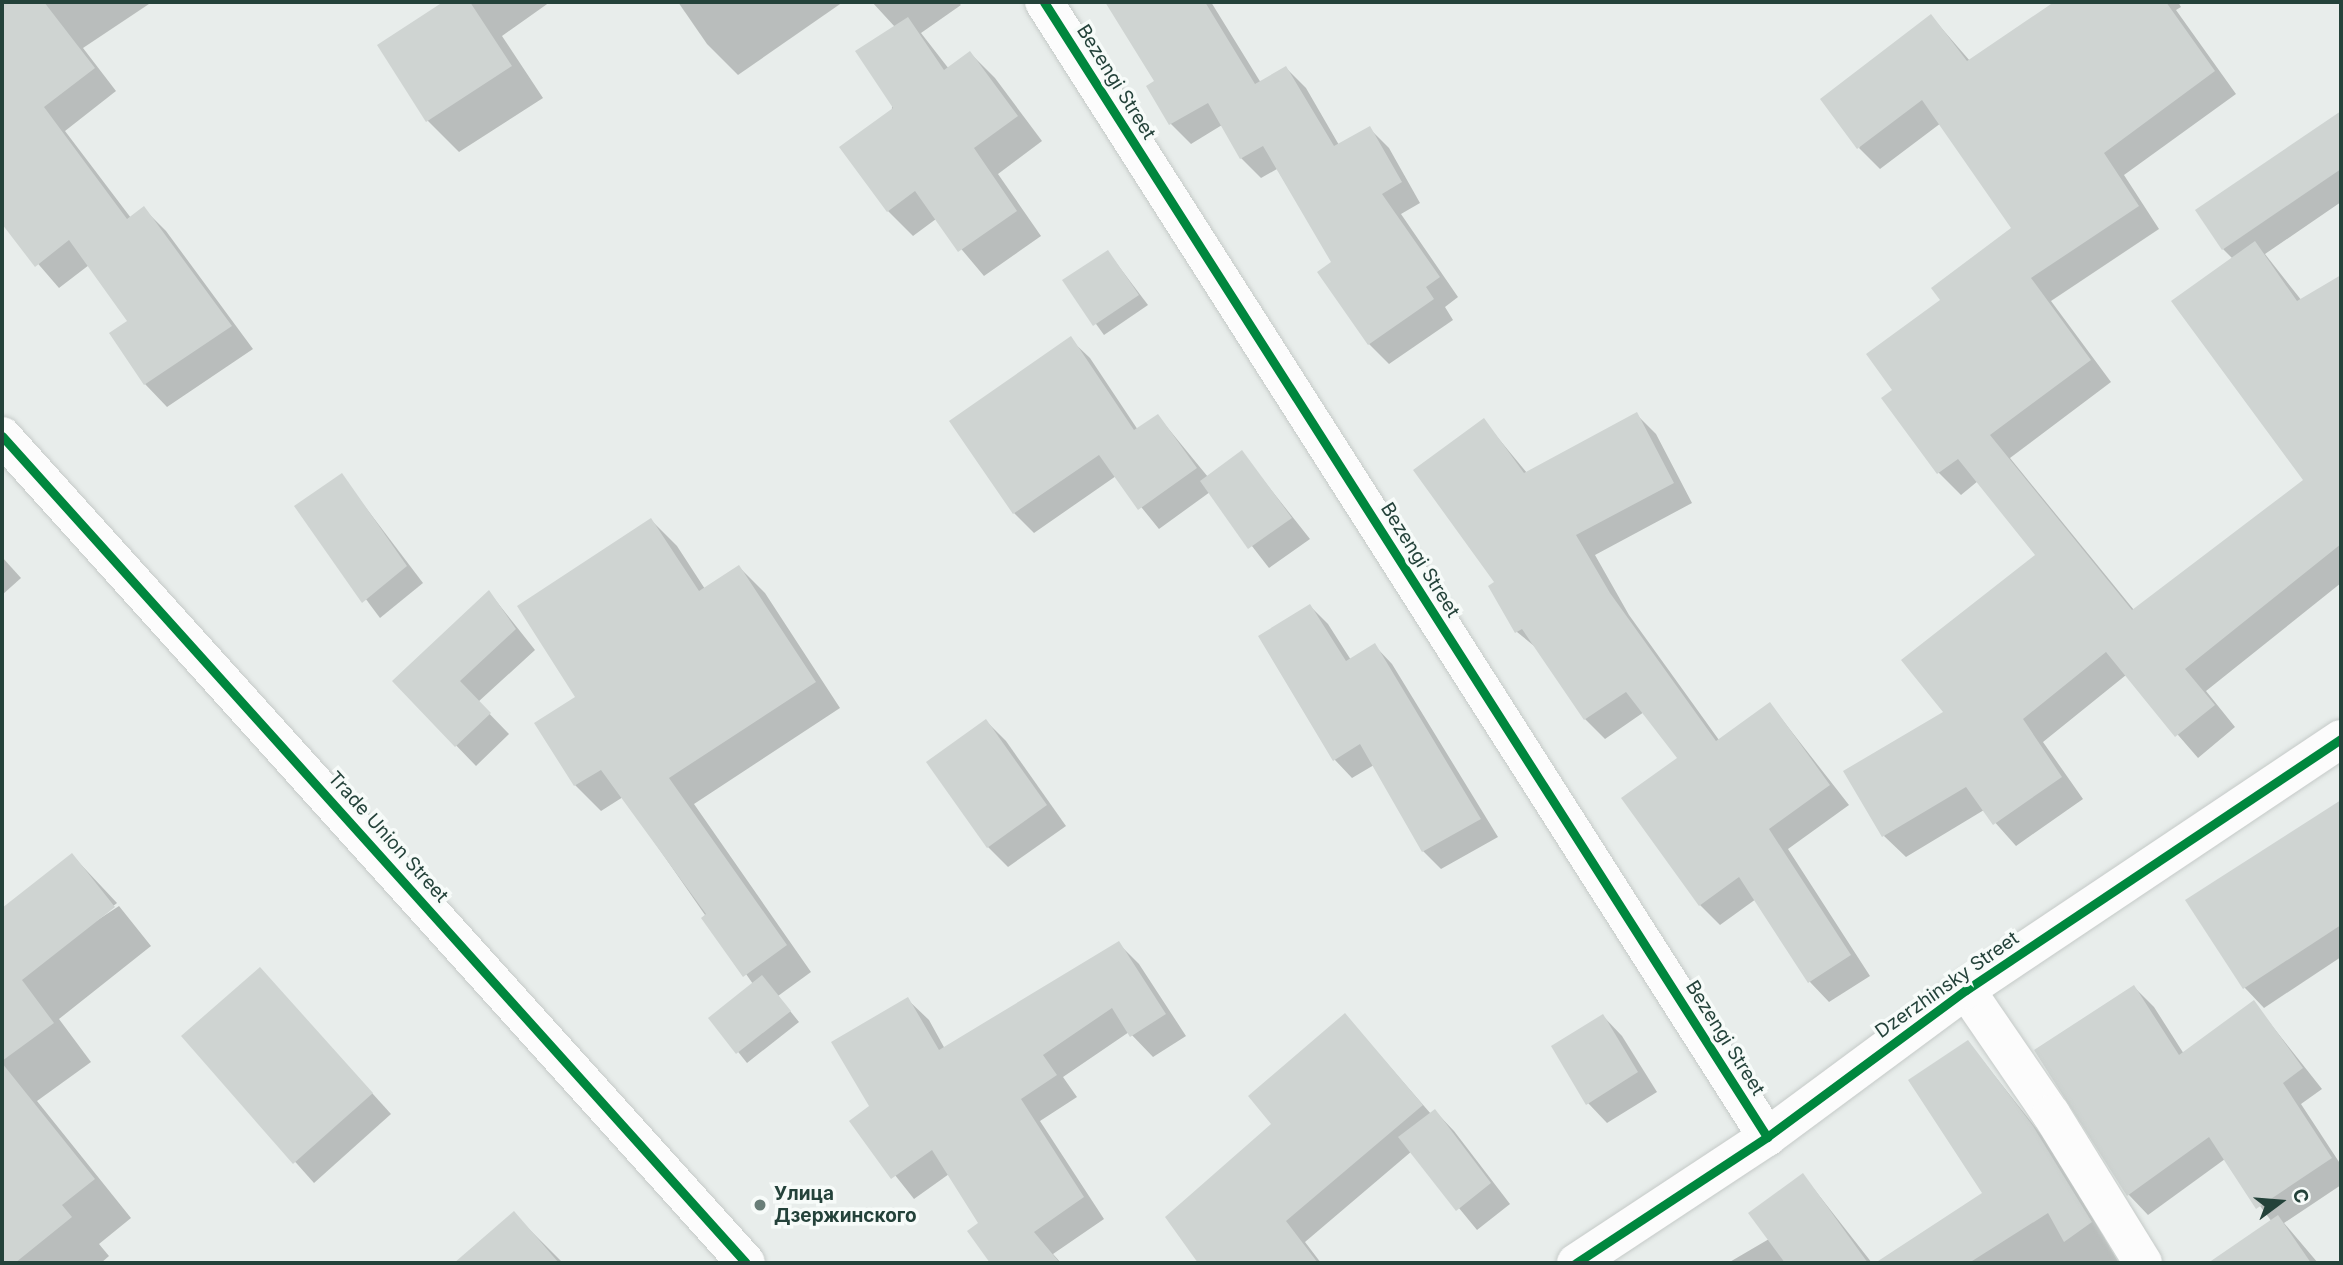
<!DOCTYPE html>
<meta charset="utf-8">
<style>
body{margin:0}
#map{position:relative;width:2343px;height:1265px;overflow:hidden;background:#e8edeb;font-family:Inter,sans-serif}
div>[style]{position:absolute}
.shadow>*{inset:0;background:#0003}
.building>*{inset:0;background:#cfd4d2}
.roads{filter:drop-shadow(0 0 2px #c5cac8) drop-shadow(0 0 2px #c5cac8)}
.minor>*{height:38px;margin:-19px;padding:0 19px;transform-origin:19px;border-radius:19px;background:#fcfcfc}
.tertiary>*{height:38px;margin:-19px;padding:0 19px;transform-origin:19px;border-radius:19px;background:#fcfcfc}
.cycleway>*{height:9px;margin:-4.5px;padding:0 4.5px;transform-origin:4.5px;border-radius:4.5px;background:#00873e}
.dots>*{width:19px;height:19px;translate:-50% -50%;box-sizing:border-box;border:4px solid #f7fbf9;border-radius:50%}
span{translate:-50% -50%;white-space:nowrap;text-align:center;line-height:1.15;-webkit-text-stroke:7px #f7fbf9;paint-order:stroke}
.street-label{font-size:19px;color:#24423a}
.poi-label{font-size:19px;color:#24423a;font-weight:700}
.left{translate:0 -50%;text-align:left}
.frame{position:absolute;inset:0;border:4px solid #24423a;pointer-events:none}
.north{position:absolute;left:2245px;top:1167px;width:70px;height:70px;-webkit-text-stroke:5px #f7fbf9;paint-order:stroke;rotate:74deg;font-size:19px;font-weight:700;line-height:28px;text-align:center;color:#24423a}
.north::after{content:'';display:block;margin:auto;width:24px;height:32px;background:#24423a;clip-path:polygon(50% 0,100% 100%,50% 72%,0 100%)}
</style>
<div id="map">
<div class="shadow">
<i style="clip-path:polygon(11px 2px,152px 2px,83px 48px,116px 91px,65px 131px,131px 218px,144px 209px,166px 231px,253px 349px,167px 407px,145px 384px,129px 321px,89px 265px,59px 288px,2px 222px,2px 8px)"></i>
<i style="clip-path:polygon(446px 2px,550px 2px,502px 36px,543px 98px,459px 152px,428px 121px,379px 45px)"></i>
<i style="clip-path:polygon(678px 2px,843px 2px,738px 75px,707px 44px)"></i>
<i style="clip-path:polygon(872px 2px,958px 2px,961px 5px,921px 33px,949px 69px,970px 53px,995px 78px,1042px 141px,998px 174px,1041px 236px,984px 276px,936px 219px,913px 236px,888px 211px,895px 27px)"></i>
<i style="clip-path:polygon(1107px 2px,1211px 2px,1261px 83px,1286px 68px,1306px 88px,1339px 145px,1369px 128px,1389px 148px,1420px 203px,1401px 214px,1458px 297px,1445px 307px,1453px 320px,1389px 364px,1369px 344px,1333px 262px,1277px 169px,1261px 178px,1241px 158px,1222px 125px,1191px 144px,1171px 124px,1148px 86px,1156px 82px)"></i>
<i style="clip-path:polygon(2057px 2px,2178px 2px,2181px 7px,2176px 10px,2236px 94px,2124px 175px,2159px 229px,2051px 301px,2111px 382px,2010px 458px,2134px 610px,2305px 481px,2233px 259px,2223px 249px,2328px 122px,2341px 135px,2341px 202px,2265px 254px,2302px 301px,2341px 277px,2341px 583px,2206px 691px,2235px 727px,2198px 758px,2126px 675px,2043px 742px,2083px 799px,2016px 846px,1984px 810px,1906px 857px,1884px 836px,1945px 713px,2037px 555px,1978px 481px,1961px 495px,1939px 473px,1884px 398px,1894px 391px,1942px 300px,2013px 228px,1941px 123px,1880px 169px,1859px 148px,1931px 16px,1970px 61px)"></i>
<i style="clip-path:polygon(1108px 252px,1148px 305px,1104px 335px,1065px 281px)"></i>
<i style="clip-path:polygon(1070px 339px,1090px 358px,1138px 430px,1158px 416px,1208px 477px,1242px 453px,1310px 539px,1269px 568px,1210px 492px,1159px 529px,1116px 476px,1034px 533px,1014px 513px)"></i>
<i style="clip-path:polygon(1637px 415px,1656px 434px,1692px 503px,1595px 555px,1629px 615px,1719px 740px,1770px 704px,1849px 805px,1788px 849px,1870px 976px,1829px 1002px,1810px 982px,1756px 899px,1720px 925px,1700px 905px,1680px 758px,1644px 712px,1605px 739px,1585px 719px,1539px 650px,1517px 632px,1497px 583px,1484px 421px,1527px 473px)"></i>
<i style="clip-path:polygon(341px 475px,423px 583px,380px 618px,297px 507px)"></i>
<i style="clip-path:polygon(651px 520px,677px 546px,705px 589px,739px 567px,765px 593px,840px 708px,694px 804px,811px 972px,778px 996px,799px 1022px,747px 1063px,711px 1018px,753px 984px,623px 797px,601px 811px,575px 785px,537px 723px,578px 697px)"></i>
<i style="clip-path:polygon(2px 557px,21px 578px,2px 595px)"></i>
<i style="clip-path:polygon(489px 592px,535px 650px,478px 702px,509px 734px,476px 766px,394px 681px)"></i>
<i style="clip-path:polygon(1310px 606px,1328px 624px,1351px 660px,1375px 646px,1392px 664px,1498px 837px,1441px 869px,1423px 851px,1374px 765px,1352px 778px,1335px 760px)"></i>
<i style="clip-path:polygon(986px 721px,1006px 741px,1066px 826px,1008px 867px,988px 847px)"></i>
<i style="clip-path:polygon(2332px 808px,2341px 817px,2341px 957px,2264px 1008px,2245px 988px,2188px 901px)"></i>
<i style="clip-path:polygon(72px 855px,117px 903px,84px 929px,119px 906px,151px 946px,59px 1019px,91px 1062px,37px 1101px,131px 1218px,99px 1244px,109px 1256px,101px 1263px,2px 1263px,2px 943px,58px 900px)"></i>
<i style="clip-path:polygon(1118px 943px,1139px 964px,1186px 1036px,1153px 1057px,1129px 1032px,1063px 1077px,1077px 1097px,1040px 1121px,1104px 1219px,1053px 1254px,1061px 1263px,992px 1263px,970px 1231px,981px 1224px,949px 1174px,914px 1199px,852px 1121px,872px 1107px,907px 999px,929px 1020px,945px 1049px)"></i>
<i style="clip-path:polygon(260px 969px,391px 1114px,314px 1183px,184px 1037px)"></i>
<i style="clip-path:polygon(2134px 987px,2154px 1007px,2184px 1054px,2254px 1003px,2322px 1089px,2301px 1104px,2341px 1165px,2341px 1185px,2284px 1223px,2318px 1263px,2211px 1263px,2272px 1222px,2225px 1159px,2148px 1215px,2129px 1195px,2036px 1051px)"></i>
<i style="clip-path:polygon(1345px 1015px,1431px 1114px,1435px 1111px,1454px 1131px,1510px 1204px,1477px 1230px,1412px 1151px,1305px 1242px,1321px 1263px,1200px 1263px,1168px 1217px,1274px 1124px)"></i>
<i style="clip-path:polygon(1603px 1016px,1622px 1036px,1657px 1092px,1607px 1123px,1588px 1103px)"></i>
<i style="clip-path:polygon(1968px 1042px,2051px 1147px,2119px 1263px,1878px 1263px,1984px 1193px)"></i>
<i style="clip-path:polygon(1803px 1175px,1872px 1263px,1728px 1263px,1769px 1239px)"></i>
<i style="clip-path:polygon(514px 1214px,563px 1263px,457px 1263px)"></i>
</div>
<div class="building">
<i style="clip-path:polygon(2px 2px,44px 2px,95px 68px,44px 107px,127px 219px,144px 206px,232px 326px,144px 385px,109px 333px,127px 321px,69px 240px,35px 267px,2px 224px)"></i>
<i style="clip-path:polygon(443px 2px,470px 2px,512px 66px,426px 122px,377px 45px)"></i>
<i style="clip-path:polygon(1105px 2px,1205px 2px,1255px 84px,1286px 66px,1334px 146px,1370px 126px,1402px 182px,1382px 194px,1440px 277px,1426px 287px,1434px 299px,1368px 345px,1317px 272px,1331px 262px,1263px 146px,1240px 159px,1208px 103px,1169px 125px,1146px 86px,1154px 81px)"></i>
<i style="clip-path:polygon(2054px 2px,2166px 2px,2215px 71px,2104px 153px,2139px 206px,2031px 278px,2091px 360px,1990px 435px,2132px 610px,2303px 480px,2171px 301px,2255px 241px,2297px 301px,2341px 275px,2341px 544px,2185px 669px,2215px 705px,2175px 737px,2106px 652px,2023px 719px,2062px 777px,1993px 825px,1966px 787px,1882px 837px,1843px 771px,1943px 712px,1901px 660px,2035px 555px,1958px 459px,1937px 474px,1881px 398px,1892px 390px,1866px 354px,1940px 300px,1931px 288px,2011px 228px,1922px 100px,1857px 149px,1820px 99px,1931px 14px,1967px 61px)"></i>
<i style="clip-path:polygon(908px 17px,944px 70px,970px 51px,1018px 116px,974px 148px,1017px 211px,958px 252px,915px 191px,887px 212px,839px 147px,893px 108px,855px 51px)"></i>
<i style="clip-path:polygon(2341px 111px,2341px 169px,2222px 250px,2195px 210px)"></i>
<i style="clip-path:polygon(1108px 250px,1139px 295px,1093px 326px,1062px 280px)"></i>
<i style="clip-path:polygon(1071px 336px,1134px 430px,1158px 414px,1197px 468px,1138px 510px,1099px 455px,1013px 514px,949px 421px)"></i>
<i style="clip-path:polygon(1637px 412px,1674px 483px,1576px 535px,1610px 593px,1716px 741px,1770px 702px,1830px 785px,1769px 829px,1851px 955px,1808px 983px,1739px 877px,1699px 906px,1621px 798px,1677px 758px,1626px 692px,1584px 720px,1522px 629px,1515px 633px,1488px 586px,1494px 582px,1413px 470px,1484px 418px,1524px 473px)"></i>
<i style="clip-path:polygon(1242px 450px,1292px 518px,1248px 549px,1200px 481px)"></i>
<i style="clip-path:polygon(342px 473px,407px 566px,362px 603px,294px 506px)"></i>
<i style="clip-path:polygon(651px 518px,699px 591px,739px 565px,816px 682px,669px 778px,787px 945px,743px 977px,701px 918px,706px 914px,601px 770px,574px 786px,534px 723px,575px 697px,517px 606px)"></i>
<i style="clip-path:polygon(489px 590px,516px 629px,460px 681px,491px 713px,455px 747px,392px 681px)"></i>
<i style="clip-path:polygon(1310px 604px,1346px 661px,1375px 643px,1481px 819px,1422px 852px,1360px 744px,1333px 761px,1258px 636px)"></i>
<i style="clip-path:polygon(986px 719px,1047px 805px,987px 848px,926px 762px)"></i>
<i style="clip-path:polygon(2341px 800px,2341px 925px,2243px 989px,2185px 900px)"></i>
<i style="clip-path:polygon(72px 853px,115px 907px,22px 980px,54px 1023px,2px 1061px,2px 908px)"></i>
<i style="clip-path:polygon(1119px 941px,1166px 1014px,1130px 1037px,1112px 1008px,1043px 1055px,1057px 1075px,1021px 1099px,1084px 1197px,1034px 1232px,1060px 1263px,990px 1263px,967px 1231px,978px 1223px,932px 1150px,891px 1179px,849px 1121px,869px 1106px,831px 1042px,908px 997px,939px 1050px)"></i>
<i style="clip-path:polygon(260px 967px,373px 1093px,293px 1164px,181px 1036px)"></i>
<i style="clip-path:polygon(762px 975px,791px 1011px,736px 1054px,708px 1018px)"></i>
<i style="clip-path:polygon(2134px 985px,2179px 1055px,2254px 1000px,2303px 1068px,2283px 1083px,2332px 1158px,2256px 1209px,2209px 1137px,2127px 1196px,2034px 1050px)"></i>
<i style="clip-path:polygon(1345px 1013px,1423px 1105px,1286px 1221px,1318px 1263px,1198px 1263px,1165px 1217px,1271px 1124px,1248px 1096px)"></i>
<i style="clip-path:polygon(1603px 1014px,1638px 1072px,1586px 1105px,1551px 1046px)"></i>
<i style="clip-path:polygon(1968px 1040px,2033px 1126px,2092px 1222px,2064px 1242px,2048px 1213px,1969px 1263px,1875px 1263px,1982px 1193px,1908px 1080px)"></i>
<i style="clip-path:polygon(2px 1063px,95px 1179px,62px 1205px,72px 1217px,15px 1263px,2px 1263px)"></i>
<i style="clip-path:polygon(1435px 1109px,1491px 1183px,1456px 1211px,1398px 1137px)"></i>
<i style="clip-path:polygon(1803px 1173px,1868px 1263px,1785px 1263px,1748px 1213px)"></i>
<i style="clip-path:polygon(514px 1211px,559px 1263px,454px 1263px)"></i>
<i style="clip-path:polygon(2278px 1215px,2311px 1263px,2208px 1263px)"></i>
</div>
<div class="roads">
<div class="minor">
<i style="left:1044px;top:2px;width:1346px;rotate:57.5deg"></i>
<i style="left:1966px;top:990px;width:150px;rotate:55.6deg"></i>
<i style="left:2051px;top:1114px;width:175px;rotate:58.3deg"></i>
<i style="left:1576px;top:1263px;width:229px;rotate:-33.4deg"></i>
<i style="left:1767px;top:1137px;width:247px;rotate:-36.5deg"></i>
<i style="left:1966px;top:990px;width:451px;rotate:-33.8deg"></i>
</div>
<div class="tertiary">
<i style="left:2px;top:436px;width:1112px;rotate:48.02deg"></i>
</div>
</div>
<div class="cycleway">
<i style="left:1044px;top:2px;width:1346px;rotate:57.5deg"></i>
<i style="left:2px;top:436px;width:1112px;rotate:48.02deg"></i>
<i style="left:1576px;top:1263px;width:229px;rotate:-33.4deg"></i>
<i style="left:1767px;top:1137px;width:247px;rotate:-36.5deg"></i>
<i style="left:1966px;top:990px;width:451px;rotate:-33.8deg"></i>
</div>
<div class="dots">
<i style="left:760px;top:1205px;background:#697e78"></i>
</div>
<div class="street-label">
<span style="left:1116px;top:82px;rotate:58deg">Bezengi Street</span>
<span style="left:1420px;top:560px;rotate:58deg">Bezengi Street</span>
<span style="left:388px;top:837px;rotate:48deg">Trade Union Street</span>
<span style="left:1947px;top:985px;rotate:-35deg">Dzerzhinsky Street</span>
<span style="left:1725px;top:1038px;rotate:58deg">Bezengi Street</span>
</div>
<div class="poi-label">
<span class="left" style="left:774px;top:1205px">Улица<br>Дзержинского</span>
</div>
<div class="frame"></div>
<div class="north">С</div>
</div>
